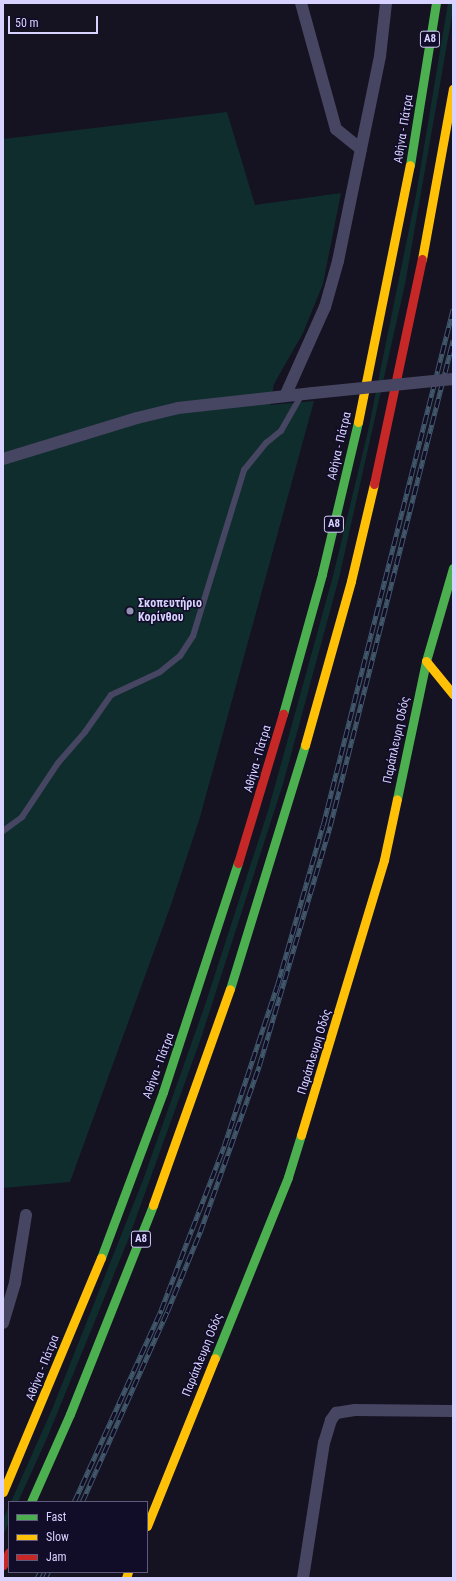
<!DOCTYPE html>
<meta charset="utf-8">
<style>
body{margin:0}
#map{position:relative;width:456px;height:1581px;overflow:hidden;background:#151221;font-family:"Roboto Condensed",sans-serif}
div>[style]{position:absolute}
.green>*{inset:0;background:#102d2e}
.lane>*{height:6px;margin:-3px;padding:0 3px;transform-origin:3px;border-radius:3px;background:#474662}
.street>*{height:12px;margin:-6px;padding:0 6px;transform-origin:6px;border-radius:6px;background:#474662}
.fast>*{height:9px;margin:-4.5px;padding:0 4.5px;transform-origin:4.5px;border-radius:4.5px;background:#4caf50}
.slow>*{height:9px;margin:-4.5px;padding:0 4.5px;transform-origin:4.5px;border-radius:4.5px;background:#ffc107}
.jam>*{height:9px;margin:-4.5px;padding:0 4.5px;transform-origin:4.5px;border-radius:4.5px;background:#c62828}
.rail>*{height:4.5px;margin-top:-2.25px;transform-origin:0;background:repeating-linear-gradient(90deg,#110c27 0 9px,#41576b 0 18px);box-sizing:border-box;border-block:1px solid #41576b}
.street-bridge>*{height:12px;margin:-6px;padding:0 6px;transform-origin:6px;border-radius:6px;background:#474662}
.dots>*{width:11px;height:11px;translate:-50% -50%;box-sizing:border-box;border:2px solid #110c27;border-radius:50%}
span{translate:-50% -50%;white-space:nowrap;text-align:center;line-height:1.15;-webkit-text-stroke:3px #110c27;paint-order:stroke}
.shield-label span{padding:1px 3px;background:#110c27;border:1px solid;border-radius:3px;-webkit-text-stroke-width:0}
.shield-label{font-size:11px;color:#d7d2ff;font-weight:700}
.street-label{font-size:12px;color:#d7d2ff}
.poi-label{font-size:12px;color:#d7d2ff;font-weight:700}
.left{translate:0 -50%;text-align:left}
.frame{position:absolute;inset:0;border:4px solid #d7d2ff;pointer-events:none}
.legend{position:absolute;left:8px;top:1501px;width:140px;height:72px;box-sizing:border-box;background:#110c27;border:1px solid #605b7d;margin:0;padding:5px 7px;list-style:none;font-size:12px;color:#d7d2ff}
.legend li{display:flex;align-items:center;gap:8px;height:20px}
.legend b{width:20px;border:1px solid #605b7d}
.scale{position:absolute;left:8px;top:16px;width:90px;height:18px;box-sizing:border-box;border:2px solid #d7d2ff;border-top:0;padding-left:5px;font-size:12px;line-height:14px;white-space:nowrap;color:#d7d2ff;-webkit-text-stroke:3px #110c27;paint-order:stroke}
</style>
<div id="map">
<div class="green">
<i style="clip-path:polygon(448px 3px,453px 3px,453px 10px,405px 284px,339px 578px,283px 784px,201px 1038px,128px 1240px,47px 1438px,18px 1502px,11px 1502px,53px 1407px,143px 1180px,205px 1005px,268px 811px,333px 576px,368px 431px,416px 195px)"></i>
<i style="clip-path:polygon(227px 112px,255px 205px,341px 193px,323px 284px,303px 333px,274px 384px,270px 405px,314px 401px,200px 817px,172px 902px,70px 1182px,3px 1188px,3px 139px)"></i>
<i style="clip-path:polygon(9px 1506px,9px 1522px,3px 1536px,3px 1520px)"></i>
</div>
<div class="lane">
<i style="left:3px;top:831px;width:24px;rotate:-36deg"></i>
<i style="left:22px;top:817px;width:65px;rotate:-56.3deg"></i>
<i style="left:58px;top:763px;width:41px;rotate:-48.9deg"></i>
<i style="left:85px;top:732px;width:45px;rotate:-54.9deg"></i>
<i style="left:111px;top:695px;width:54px;rotate:-25.1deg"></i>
<i style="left:160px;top:672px;width:26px;rotate:-39deg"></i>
<i style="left:180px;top:656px;width:24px;rotate:-57deg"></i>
<i style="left:193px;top:636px;width:174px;rotate:-72.9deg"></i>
<i style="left:244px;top:470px;width:35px;rotate:-51deg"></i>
<i style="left:266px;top:443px;width:19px;rotate:-39deg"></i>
<i style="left:281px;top:431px;width:43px;rotate:-60.4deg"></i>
</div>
<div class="street">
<i style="left:301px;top:3px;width:131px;rotate:74.5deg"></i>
<i style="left:336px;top:129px;width:32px;rotate:39deg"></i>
<i style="left:286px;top:394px;width:95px;rotate:-65.9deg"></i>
<i style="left:325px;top:307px;width:48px;rotate:-74.2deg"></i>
<i style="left:338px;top:261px;width:209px;rotate:-78.4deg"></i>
<i style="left:380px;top:56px;width:53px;rotate:-83.5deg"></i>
<i style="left:3px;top:459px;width:140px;rotate:-17deg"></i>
<i style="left:137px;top:418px;width:42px;rotate:-13.7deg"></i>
<i style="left:178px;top:408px;width:136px;rotate:-6.3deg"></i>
<i style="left:3px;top:1323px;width:42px;rotate:-73.3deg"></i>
<i style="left:15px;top:1283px;width:69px;rotate:-80.8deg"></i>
<i style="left:303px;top:1578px;width:137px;rotate:-81.2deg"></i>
<i style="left:324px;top:1443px;width:24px;rotate:-73deg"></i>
<i style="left:331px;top:1420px;width:9px;rotate:-54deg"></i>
<i style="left:336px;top:1413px;width:19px;rotate:-9deg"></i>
<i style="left:355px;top:1410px;width:98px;rotate:0.6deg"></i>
</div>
<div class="fast">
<i style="left:410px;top:165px;width:164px;rotate:-80.9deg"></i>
<i style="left:283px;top:714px;width:145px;rotate:-74.4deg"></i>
<i style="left:322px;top:574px;width:156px;rotate:-76.7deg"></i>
<i style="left:397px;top:799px;width:141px;rotate:-78.1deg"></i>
<i style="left:426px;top:661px;width:97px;rotate:-73.8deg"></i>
<i style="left:230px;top:989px;width:255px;rotate:-72.9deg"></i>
<i style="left:101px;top:1258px;width:177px;rotate:-69.5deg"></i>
<i style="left:163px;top:1092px;width:241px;rotate:-71.9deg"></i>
<i style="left:215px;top:1358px;width:195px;rotate:-68deg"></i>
<i style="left:288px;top:1177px;width:44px;rotate:-72.8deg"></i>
<i style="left:31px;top:1502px;width:96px;rotate:-66.1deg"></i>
<i style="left:70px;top:1414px;width:225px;rotate:-68.3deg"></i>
</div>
<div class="slow">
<i style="left:422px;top:259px;width:173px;rotate:-79.7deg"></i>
<i style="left:358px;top:422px;width:262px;rotate:-78.6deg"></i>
<i style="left:426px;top:661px;width:43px;rotate:50.7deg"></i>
<i style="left:305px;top:745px;width:170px;rotate:-74.3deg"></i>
<i style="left:351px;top:581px;width:100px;rotate:-76.7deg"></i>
<i style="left:301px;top:1135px;width:287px;rotate:-73.2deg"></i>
<i style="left:384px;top:860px;width:62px;rotate:-78deg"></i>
<i style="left:153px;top:1205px;width:229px;rotate:-70.4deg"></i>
<i style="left:3px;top:1492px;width:254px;rotate:-67.3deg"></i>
<i style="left:147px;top:1526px;width:181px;rotate:-68deg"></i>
<i style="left:126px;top:1578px;width:6px;rotate:-72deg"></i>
</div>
<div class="jam">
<i style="left:374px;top:484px;width:230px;rotate:-78deg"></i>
<i style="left:238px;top:863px;width:156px;rotate:-73.2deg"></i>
<i style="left:3px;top:1565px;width:14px;rotate:-65deg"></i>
</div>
<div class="rail">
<i style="left:74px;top:1502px;width:211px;rotate:-65.6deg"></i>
<i style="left:161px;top:1310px;width:87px;rotate:-69.1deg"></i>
<i style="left:192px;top:1229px;width:89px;rotate:-68.9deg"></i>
<i style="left:224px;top:1146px;width:169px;rotate:-71.7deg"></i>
<i style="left:277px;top:986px;width:167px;rotate:-74.1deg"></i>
<i style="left:323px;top:825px;width:532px;rotate:-75.86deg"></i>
<i style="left:82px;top:1502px;width:208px;rotate:-65.9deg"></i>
<i style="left:167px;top:1312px;width:87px;rotate:-67.6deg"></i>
<i style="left:200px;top:1232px;width:176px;rotate:-70.4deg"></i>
<i style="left:259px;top:1066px;width:250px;rotate:-73.5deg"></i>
<i style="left:330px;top:826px;width:501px;rotate:-75.8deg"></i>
<i style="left:37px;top:1578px;width:7px;rotate:-63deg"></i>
<i style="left:45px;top:1578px;width:7px;rotate:-63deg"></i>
</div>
<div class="street-bridge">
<i style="left:313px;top:393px;width:141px;rotate:-5.7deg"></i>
</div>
<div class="dots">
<i style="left:130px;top:611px;background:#938fb1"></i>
</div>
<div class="shield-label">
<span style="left:430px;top:39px">Α8</span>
<span style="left:334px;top:524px">Α8</span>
<span style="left:141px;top:1239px">Α8</span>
</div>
<div class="street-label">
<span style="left:404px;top:129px;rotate:-81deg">Αθήνα - Πάτρα</span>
<span style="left:340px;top:446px;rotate:-77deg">Αθήνα - Πάτρα</span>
<span style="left:397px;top:740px;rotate:-78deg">Παράπλευρη Οδός</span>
<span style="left:258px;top:759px;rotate:-74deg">Αθήνα - Πάτρα</span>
<span style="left:315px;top:1052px;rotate:-73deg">Παράπλευρη Οδός</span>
<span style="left:159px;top:1066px;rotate:-70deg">Αθήνα - Πάτρα</span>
<span style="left:203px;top:1355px;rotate:-68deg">Παράπλευρη Οδός</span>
<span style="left:43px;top:1368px;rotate:-68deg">Αθήνα - Πάτρα</span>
</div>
<div class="poi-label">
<span class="left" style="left:138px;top:611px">Σκοπευτήριο<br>Κορίνθου</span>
</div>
<div class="frame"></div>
<ul class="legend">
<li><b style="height:5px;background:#4caf50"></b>Fast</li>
<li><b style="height:5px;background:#ffc107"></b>Slow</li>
<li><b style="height:5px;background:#c62828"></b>Jam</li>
</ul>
<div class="scale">50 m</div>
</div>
